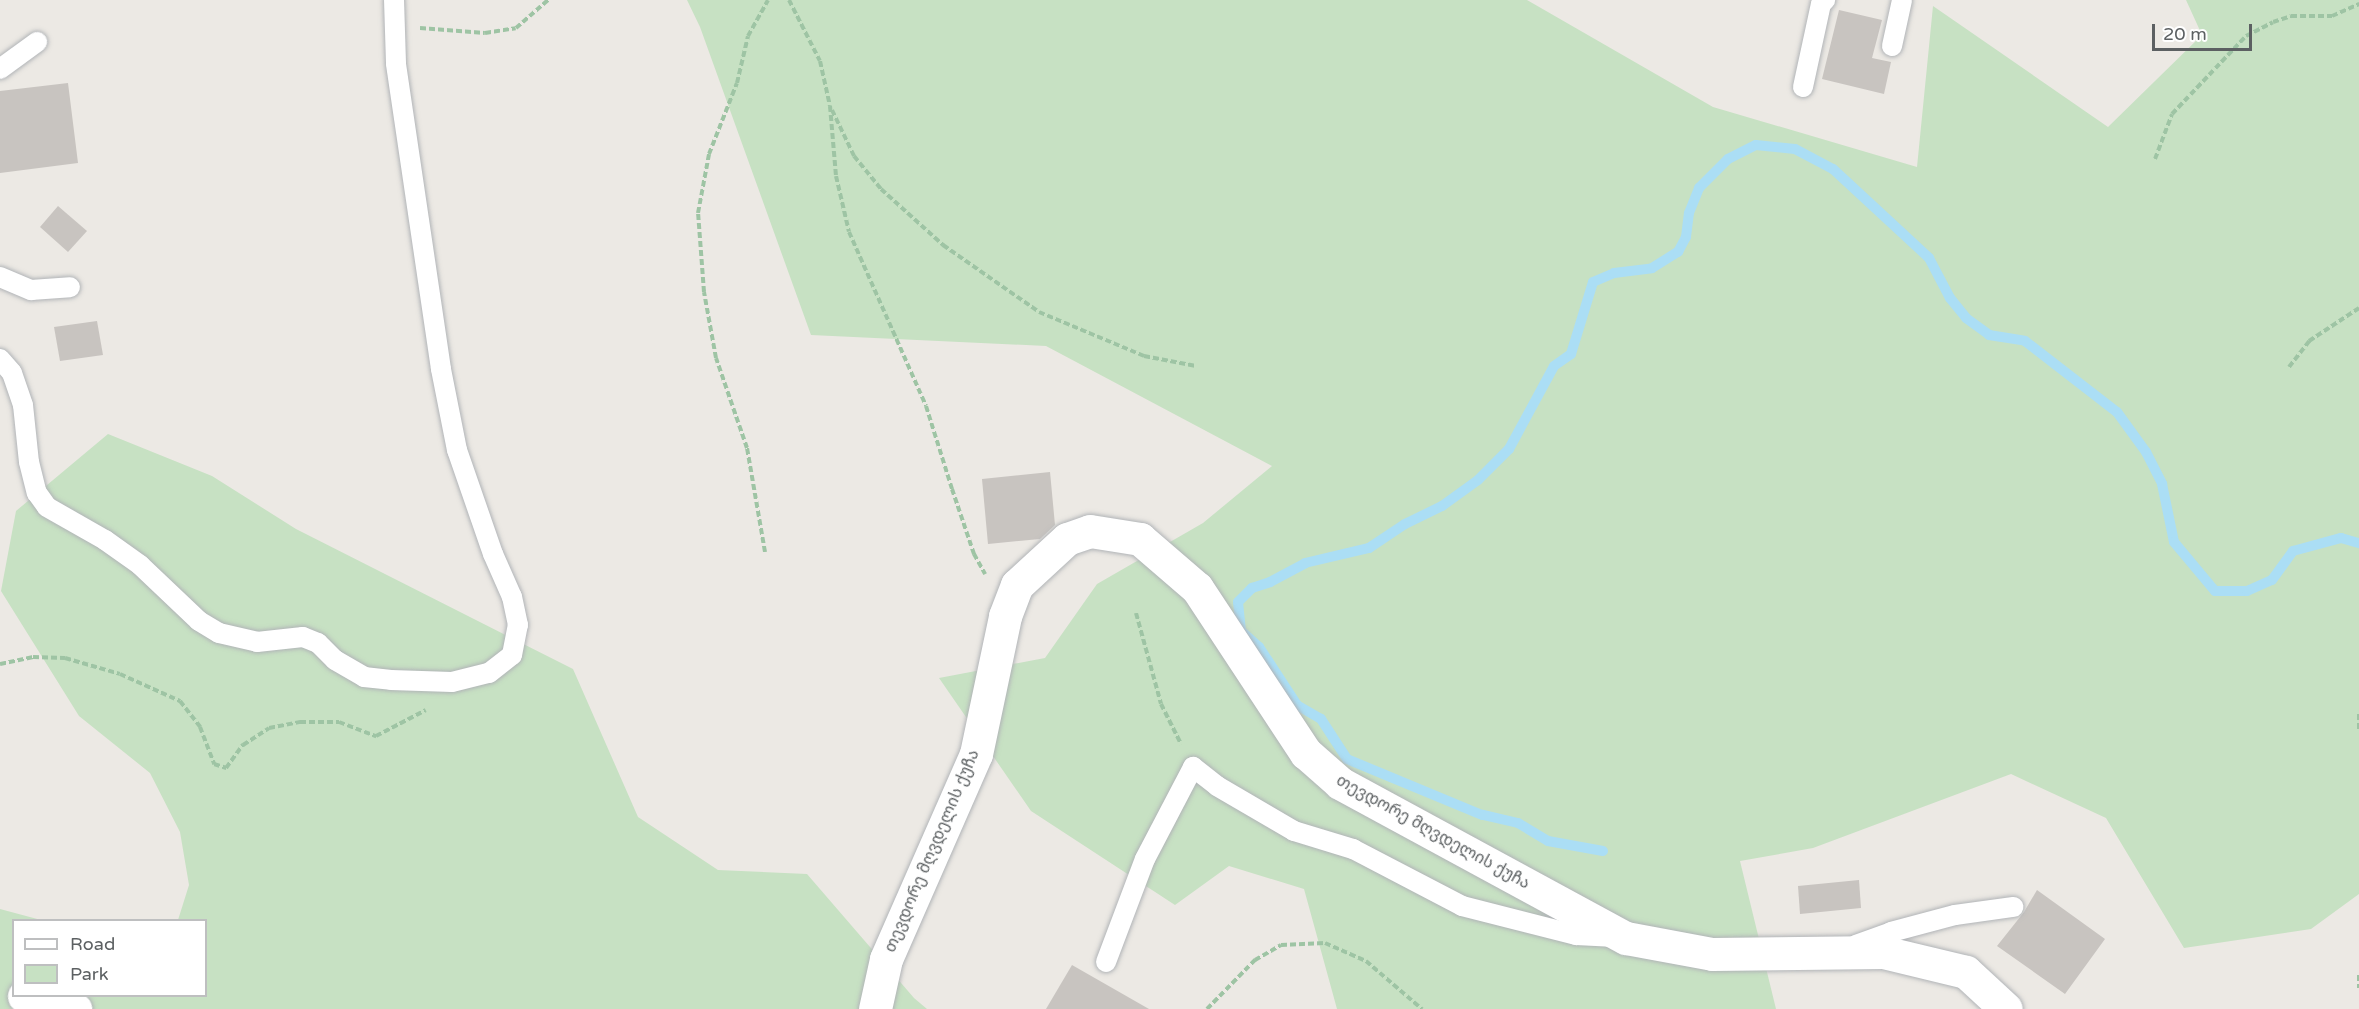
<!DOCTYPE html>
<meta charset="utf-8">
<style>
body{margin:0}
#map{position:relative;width:2359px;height:1009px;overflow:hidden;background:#ece9e4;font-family:"Varela Round","Noto Sans Georgian",sans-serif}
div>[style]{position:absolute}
.green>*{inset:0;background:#c7e1c3}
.stream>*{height:10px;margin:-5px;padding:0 5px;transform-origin:5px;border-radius:5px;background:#abdef5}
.building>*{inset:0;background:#c8c4c0}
.path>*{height:4px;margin-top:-2px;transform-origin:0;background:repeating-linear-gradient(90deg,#9ec4a4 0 6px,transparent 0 9px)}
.roads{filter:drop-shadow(0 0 2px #b1b4b7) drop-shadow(0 0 2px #b1b4b7)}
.lane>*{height:20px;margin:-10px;padding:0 10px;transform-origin:10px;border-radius:10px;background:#fff}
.secondary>*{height:33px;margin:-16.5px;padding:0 16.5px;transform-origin:16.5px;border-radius:16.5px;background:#fff}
span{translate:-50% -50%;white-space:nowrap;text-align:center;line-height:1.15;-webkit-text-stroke:4.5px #fff;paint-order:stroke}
.street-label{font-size:16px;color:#5c6062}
.legend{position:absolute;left:12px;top:919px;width:195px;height:78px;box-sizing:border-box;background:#fff;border:2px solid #bebfc0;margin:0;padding:8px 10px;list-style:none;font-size:18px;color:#5c6062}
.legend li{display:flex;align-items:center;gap:12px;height:30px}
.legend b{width:30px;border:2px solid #bebfc0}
.scale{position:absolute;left:2152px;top:24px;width:100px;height:27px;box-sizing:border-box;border:3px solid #5c6062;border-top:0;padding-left:8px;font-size:18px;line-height:21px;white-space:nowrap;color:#5c6062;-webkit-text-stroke:4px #fff;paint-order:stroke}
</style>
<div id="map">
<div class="green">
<i style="clip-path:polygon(687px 0,1527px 0,1713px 107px,1917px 167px,1933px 6px,2108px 127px,2202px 35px,2186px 0,2359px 0,2359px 894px,2311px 929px,2184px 948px,2106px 818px,2011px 774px,1813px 848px,1740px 861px,1776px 1009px,1337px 1009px,1304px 889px,1229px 866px,1175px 905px,1031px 811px,939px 678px,1045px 658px,1097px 584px,1203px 523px,1272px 466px,1046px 346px,811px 335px,700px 27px)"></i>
<i style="clip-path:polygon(108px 434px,212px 476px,296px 529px,573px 669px,638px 817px,718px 870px,807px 874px,914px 998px,927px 1009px,0 1009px,0 909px,41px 920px,14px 920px,14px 996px,206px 996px,206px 920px,178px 920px,189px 885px,180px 832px,150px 773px,79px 716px,1px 591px,16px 511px)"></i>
</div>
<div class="stream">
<i style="left:1603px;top:851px;width:56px;rotate:-169.7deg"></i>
<i style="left:1548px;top:841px;width:35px;rotate:-149deg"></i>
<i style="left:1518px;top:823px;width:37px;rotate:-167deg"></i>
<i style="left:1482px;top:815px;width:146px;rotate:-157.5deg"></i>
<i style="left:1347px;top:759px;width:48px;rotate:-123deg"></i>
<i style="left:1321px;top:719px;width:28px;rotate:-150deg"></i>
<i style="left:1297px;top:705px;width:69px;rotate:-123.2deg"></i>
<i style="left:1259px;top:647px;width:24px;rotate:-138deg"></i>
<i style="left:1241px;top:631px;width:29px;rotate:-96deg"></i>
<i style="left:1238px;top:602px;width:20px;rotate:-45deg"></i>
<i style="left:1252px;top:588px;width:19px;rotate:-18deg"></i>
<i style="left:1270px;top:582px;width:40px;rotate:-28deg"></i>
<i style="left:1305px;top:563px;width:66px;rotate:-13.2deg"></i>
<i style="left:1369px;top:548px;width:43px;rotate:-33.7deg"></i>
<i style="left:1405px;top:524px;width:41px;rotate:-25.9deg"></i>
<i style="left:1442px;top:506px;width:44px;rotate:-35.8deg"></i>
<i style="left:1478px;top:480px;width:44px;rotate:-45deg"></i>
<i style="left:1509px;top:449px;width:94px;rotate:-61.5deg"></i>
<i style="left:1554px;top:366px;width:21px;rotate:-35deg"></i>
<i style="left:1571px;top:354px;width:75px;rotate:-73deg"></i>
<i style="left:1593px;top:282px;width:23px;rotate:-23deg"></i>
<i style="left:1614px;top:273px;width:38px;rotate:-7deg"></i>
<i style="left:1652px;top:268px;width:31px;rotate:-32deg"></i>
<i style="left:1678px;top:252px;width:17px;rotate:-62deg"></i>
<i style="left:1686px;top:237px;width:24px;rotate:-83deg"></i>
<i style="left:1689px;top:213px;width:27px;rotate:-68deg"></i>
<i style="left:1699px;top:188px;width:41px;rotate:-45deg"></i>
<i style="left:1728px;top:159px;width:31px;rotate:-27deg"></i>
<i style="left:1756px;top:145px;width:39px;rotate:6deg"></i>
<i style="left:1795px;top:149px;width:43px;rotate:27.8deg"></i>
<i style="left:1833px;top:169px;width:131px;rotate:42.8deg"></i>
<i style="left:1929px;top:258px;width:45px;rotate:62.3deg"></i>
<i style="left:1950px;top:298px;width:26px;rotate:51deg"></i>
<i style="left:1966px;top:318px;width:29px;rotate:36deg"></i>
<i style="left:1989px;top:335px;width:36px;rotate:9deg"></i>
<i style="left:2025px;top:341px;width:116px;rotate:37.7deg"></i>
<i style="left:2117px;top:412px;width:49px;rotate:54.1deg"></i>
<i style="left:2146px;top:452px;width:36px;rotate:63deg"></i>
<i style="left:2162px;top:484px;width:59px;rotate:78.3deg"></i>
<i style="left:2174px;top:542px;width:64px;rotate:50.1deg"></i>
<i style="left:2215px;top:591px;width:32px"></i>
<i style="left:2247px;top:591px;width:27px;rotate:-24deg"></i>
<i style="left:2272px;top:580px;width:36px;rotate:-54deg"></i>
<i style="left:2293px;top:551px;width:50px;rotate:-15.2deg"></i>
<i style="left:2341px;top:538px;width:19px;rotate:16deg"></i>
</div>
<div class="building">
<i style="clip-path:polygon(1839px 10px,1882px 20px,1872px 58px,1891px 62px,1884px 94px,1822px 79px)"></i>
<i style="clip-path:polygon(68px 83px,78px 163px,0 173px,0 91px)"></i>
<i style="clip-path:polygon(58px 206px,87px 231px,68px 252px,40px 227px)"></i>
<i style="clip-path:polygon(97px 321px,103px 355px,60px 361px,54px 327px)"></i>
<i style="clip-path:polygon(1050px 472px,1055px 525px,1040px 539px,988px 544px,982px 479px)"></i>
<i style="clip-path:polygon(1859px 880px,1861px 908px,1800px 914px,1798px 886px)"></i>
<i style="clip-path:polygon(2037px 890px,2105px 939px,2065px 994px,1997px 946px,2024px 912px)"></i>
<i style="clip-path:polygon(1072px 965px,1149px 1009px,1046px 1009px)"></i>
</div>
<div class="path">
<i style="left:789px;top:0;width:68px;rotate:63.1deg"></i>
<i style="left:820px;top:61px;width:46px;rotate:77.5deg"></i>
<i style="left:830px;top:106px;width:70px;rotate:85.1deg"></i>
<i style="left:836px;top:176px;width:57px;rotate:76.9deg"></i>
<i style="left:849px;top:232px;width:190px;rotate:66.1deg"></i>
<i style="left:926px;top:406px;width:87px;rotate:72.6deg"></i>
<i style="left:952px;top:489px;width:69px;rotate:71.3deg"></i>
<i style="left:974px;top:554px;width:23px;rotate:61deg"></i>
<i style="left:420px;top:28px;width:65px;rotate:4.4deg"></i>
<i style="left:485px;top:33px;width:31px;rotate:-9deg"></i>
<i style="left:516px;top:28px;width:43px;rotate:-41.2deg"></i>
<i style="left:832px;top:110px;width:51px;rotate:64.4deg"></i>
<i style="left:854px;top:156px;width:43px;rotate:50.7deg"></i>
<i style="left:881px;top:189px;width:84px;rotate:42.1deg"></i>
<i style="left:943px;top:245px;width:117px;rotate:34.9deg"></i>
<i style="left:1039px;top:312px;width:114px;rotate:22.7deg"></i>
<i style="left:1144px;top:356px;width:53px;rotate:10.9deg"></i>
<i style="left:2155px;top:159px;width:48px;rotate:-69.3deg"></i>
<i style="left:2172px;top:114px;width:108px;rotate:-46.5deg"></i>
<i style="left:2246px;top:36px;width:30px;rotate:-27deg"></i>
<i style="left:2273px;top:22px;width:19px;rotate:-18deg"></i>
<i style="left:2291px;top:16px;width:41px"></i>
<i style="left:2332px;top:16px;width:30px;rotate:-24deg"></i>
<i style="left:2289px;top:367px;width:33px;rotate:-52deg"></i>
<i style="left:2309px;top:341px;width:60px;rotate:-33.4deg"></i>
<i style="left:765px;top:552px;width:106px;rotate:-99.8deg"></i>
<i style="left:747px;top:448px;width:95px;rotate:-109deg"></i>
<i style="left:716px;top:358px;width:67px;rotate:-100.3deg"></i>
<i style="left:704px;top:292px;width:79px;rotate:-94.3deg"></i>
<i style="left:698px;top:213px;width:60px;rotate:-79.4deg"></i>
<i style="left:709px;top:154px;width:76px;rotate:-68.5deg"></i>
<i style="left:737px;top:83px;width:48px;rotate:-76.8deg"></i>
<i style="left:748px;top:36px;width:41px;rotate:-60.9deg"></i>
<i style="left:1136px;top:613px;width:94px;rotate:74.6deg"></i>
<i style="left:1161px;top:704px;width:45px;rotate:63.4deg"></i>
<i style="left:0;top:664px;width:34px;rotate:-12deg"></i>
<i style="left:33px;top:657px;width:32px;rotate:2deg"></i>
<i style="left:65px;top:658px;width:57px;rotate:16.2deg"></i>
<i style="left:120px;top:674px;width:66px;rotate:24.2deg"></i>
<i style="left:180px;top:701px;width:33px;rotate:52deg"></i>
<i style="left:200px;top:727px;width:40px;rotate:69deg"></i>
<i style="left:214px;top:764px;width:13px;rotate:18deg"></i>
<i style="left:226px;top:768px;width:29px;rotate:-54deg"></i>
<i style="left:243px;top:745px;width:31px;rotate:-33deg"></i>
<i style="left:269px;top:728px;width:32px;rotate:-11deg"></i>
<i style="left:300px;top:722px;width:39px"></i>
<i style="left:339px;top:722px;width:40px;rotate:21deg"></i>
<i style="left:376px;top:736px;width:56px;rotate:-27.5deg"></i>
<i style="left:2359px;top:714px;width:15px;rotate:90deg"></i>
<i style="left:2359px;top:975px;width:13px;rotate:90deg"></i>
<i style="left:1207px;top:1009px;width:69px;rotate:-45.6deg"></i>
<i style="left:1255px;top:960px;width:30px;rotate:-30deg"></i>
<i style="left:1281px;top:945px;width:44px;rotate:-2.6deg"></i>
<i style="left:1325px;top:943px;width:45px;rotate:23.7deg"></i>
<i style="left:1366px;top:961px;width:74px;rotate:40.6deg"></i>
</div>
<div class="roads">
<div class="lane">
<i style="left:1892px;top:46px;width:47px;rotate:-77.7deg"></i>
<i style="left:0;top:69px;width:46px;rotate:-36.1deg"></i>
<i style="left:1803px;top:87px;width:85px;rotate:-77.8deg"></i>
<i style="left:1821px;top:4px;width:6px;rotate:-45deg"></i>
<i style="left:0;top:277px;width:34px;rotate:23deg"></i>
<i style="left:31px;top:290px;width:39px;rotate:-4deg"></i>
<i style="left:0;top:359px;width:18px;rotate:49deg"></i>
<i style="left:12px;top:373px;width:34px;rotate:71deg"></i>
<i style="left:23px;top:405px;width:57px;rotate:84deg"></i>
<i style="left:29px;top:462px;width:32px;rotate:76deg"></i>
<i style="left:37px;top:493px;width:17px;rotate:54deg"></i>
<i style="left:47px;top:507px;width:67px;rotate:29.6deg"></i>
<i style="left:105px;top:540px;width:43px;rotate:35.5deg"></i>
<i style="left:140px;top:565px;width:81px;rotate:43.5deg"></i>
<i style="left:199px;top:621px;width:23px;rotate:31deg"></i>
<i style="left:219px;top:633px;width:39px;rotate:13deg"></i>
<i style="left:257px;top:642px;width:46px;rotate:-6.2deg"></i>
<i style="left:303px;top:637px;width:16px;rotate:22deg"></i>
<i style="left:318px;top:643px;width:24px;rotate:45deg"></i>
<i style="left:335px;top:660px;width:34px;rotate:30deg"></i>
<i style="left:364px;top:677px;width:27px;rotate:6deg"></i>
<i style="left:391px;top:680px;width:61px;rotate:1.9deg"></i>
<i style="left:452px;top:682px;width:38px;rotate:-14deg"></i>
<i style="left:489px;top:673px;width:29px;rotate:-38deg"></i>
<i style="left:512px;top:655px;width:31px;rotate:-79deg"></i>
<i style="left:518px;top:625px;width:29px;rotate:-102deg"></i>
<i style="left:512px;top:597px;width:47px;rotate:-113.8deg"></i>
<i style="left:493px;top:554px;width:110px;rotate:-109.1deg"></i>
<i style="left:457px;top:450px;width:83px;rotate:-101.2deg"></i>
<i style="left:441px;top:369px;width:309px;rotate:-98.4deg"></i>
<i style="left:396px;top:63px;width:63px;rotate:-91.8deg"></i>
<i style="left:1856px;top:945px;width:37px;rotate:-20deg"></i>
<i style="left:1891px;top:932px;width:66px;rotate:-14.9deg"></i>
<i style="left:1955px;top:915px;width:59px;rotate:-7.9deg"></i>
<i style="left:1106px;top:962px;width:110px;rotate:-69.3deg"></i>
<i style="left:1145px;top:859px;width:104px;rotate:-62.4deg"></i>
<i style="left:1193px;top:767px;width:31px;rotate:38deg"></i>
<i style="left:1217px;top:786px;width:89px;rotate:30.3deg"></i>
<i style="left:1294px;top:831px;width:62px;rotate:17deg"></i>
<i style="left:1353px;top:849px;width:123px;rotate:27.6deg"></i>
<i style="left:1462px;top:906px;width:118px;rotate:14.3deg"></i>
<i style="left:1576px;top:935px;width:35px;rotate:3deg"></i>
</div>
<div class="secondary">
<i style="left:24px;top:996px;width:53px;rotate:14.3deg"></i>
<i style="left:875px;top:1009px;width:51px;rotate:-77.6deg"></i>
<i style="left:886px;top:959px;width:224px;rotate:-66.3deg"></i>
<i style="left:976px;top:754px;width:141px;rotate:-78.1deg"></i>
<i style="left:1005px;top:616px;width:33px;rotate:-69deg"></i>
<i style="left:1017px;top:585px;width:68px;rotate:-42.6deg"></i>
<i style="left:1067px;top:539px;width:24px;rotate:-19deg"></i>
<i style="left:1090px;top:531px;width:51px;rotate:9.1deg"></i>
<i style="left:1140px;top:539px;width:75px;rotate:40.7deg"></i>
<i style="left:1197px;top:588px;width:198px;rotate:56.6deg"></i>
<i style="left:1306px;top:753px;width:45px;rotate:41.4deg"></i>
<i style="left:1340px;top:783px;width:325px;rotate:28.5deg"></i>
<i style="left:1626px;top:938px;width:87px;rotate:10.5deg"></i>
<i style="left:1712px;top:954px;width:171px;rotate:-0.7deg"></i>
<i style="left:1883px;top:952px;width:85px;rotate:13.5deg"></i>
<i style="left:1966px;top:972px;width:54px;rotate:42.8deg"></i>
</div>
</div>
<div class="street-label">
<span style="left:1433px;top:832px;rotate:29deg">თევდორე მღვდელის ქუჩა</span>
<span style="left:932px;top:851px;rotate:-67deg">თევდორე მღვდელის ქუჩა</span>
</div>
<ul class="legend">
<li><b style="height:8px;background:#fff"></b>Road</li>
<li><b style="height:16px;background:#c7e1c3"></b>Park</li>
</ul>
<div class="scale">20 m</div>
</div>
